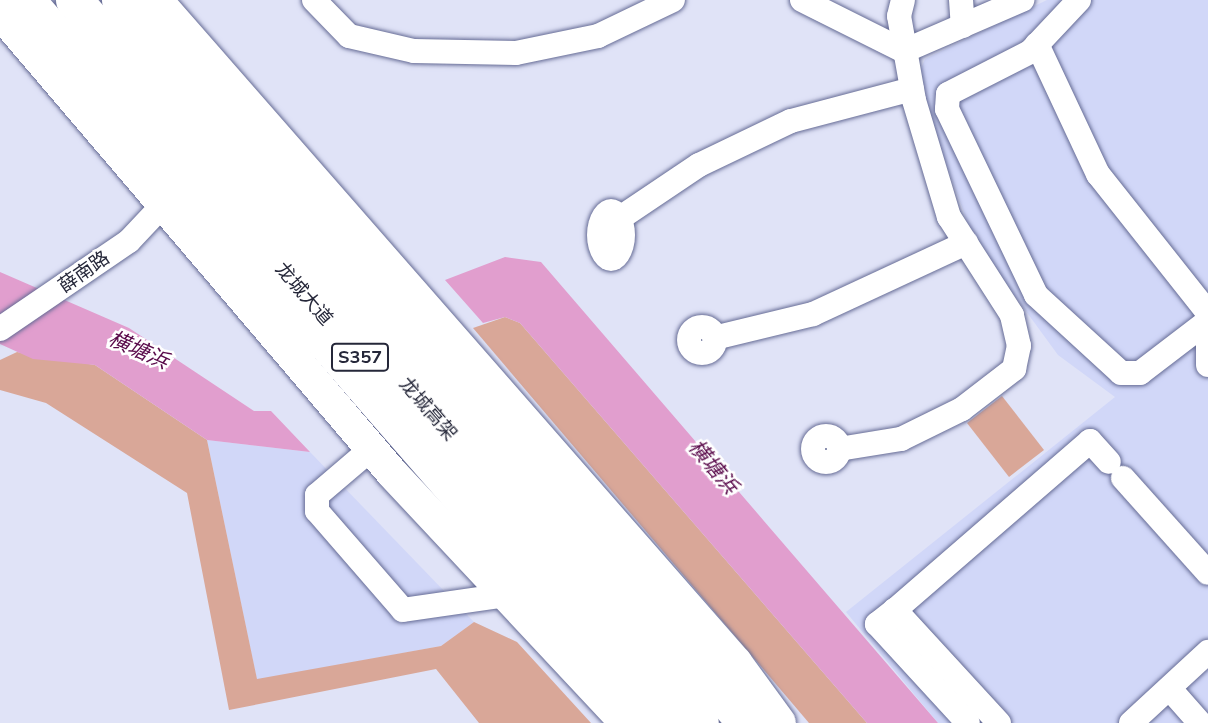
<!DOCTYPE html>
<meta charset="utf-8">
<style>
body{margin:0}
#map{position:relative;width:1208px;height:723px;overflow:hidden;background:#e0e3f7;font-family:Mulish,"Noto Sans SC",sans-serif}
div>[style]{position:absolute}
.built>*{inset:0;background:#d1d7f8}
.green>*{inset:0;background:#d9a798}
.water>*{inset:0;background:#e19ece}
.roads{filter:drop-shadow(0 0 2px #656b95) drop-shadow(0 0 2px #656b95)}
.minor>*{height:24px;margin:-12px;padding:0 12px;transform-origin:12px;border-radius:12px;background:#fff}
.minor>.ring{margin:-12px;padding:0;box-sizing:content-box;background:none;border:24px solid #fff;border-radius:50%}
.major>*{height:32px;margin:-16px;padding:0 16px;transform-origin:16px;border-radius:16px;background:#fff}
.highway>*{height:37px;margin:-18.5px;padding:0 18.5px;transform-origin:18.5px;border-radius:18.5px;background:#fff}
span{translate:-50% -50%;white-space:nowrap;text-align:center;line-height:1.15;-webkit-text-stroke:5px #fff;paint-order:stroke}
.shield-label span{padding:2px 5px;background:#fff;border:2px solid;border-radius:5px;-webkit-text-stroke-width:0}
.shield-label{font-size:18px;color:#252739;font-weight:700}
.street-label{font-size:19px;color:#252739}
.water-label{font-size:21px;color:#59094a;font-style:italic}
</style>
<div id="map">
<div class="built">
<i style="clip-path:polygon(1047px 0,1208px 0,1208px 723px,938px 723px,846px 612px,1115px 397px,1058px 355px,974px 240px,916px 81px,925px 59px)"></i>
<i style="clip-path:polygon(207px 440px,310px 452px,474px 622px,441px 646px,257px 680px)"></i>
</div>
<div class="green">
<i style="clip-path:polygon(505px 317px,520px 323px,867px 723px,809px 723px,473px 328px)"></i>
<i style="clip-path:polygon(17px 352px,95px 365px,207px 440px,257px 679px,441px 646px,474px 622px,517px 642px,591px 723px,479px 723px,436px 669px,229px 710px,187px 493px,46px 403px,0 390px,0 360px)"></i>
<i style="clip-path:polygon(1002px 396px,1044px 450px,1009px 477px,967px 423px)"></i>
</div>
<div class="water">
<i style="clip-path:polygon(505px 257px,541px 262px,938px 723px,867px 723px,520px 323px,505px 317px,483px 323px,445px 280px)"></i>
<i style="clip-path:polygon(0 272px,129px 328px,254px 411px,271px 411px,310px 452px,207px 440px,95px 365px,33px 359px,0 344px)"></i>
</div>
<div class="roads">
<div class="minor">
<i style="left:314px;top:0;width:50px;rotate:45.8deg"></i>
<i style="left:349px;top:36px;width:67px;rotate:13deg"></i>
<i style="left:414px;top:51px;width:102px;rotate:1.1deg"></i>
<i style="left:516px;top:53px;width:84px;rotate:-11.7deg"></i>
<i style="left:598px;top:36px;width:83px;rotate:-25.6deg"></i>
<i style="left:802px;top:0;width:114px;rotate:26.6deg"></i>
<i style="left:904px;top:51px;width:129px;rotate:-23.4deg"></i>
<i style="left:961px;top:0;width:26px;rotate:86deg"></i>
<i style="left:1079px;top:0;width:71px;rotate:133.3deg"></i>
<i style="left:1030px;top:52px;width:92px;rotate:152.9deg"></i>
<i style="left:948px;top:94px;width:15px;rotate:94deg"></i>
<i style="left:947px;top:109px;width:206px;rotate:64.4deg"></i>
<i style="left:1036px;top:295px;width:115px;rotate:42.5deg"></i>
<i style="left:1121px;top:373px;width:19px"></i>
<i style="left:1140px;top:373px;width:86px;rotate:-37.4deg"></i>
<i style="left:1037px;top:44px;width:144px;rotate:64.9deg"></i>
<i style="left:1098px;top:174px;width:177px;rotate:51.6deg"></i>
<i class="ring" style="left:599px;top:211px;width:-2px;height:-2px"></i>
<i style="left:620px;top:218px;width:95px;rotate:-33.9deg"></i>
<i style="left:699px;top:165px;width:102px;rotate:-25.6deg"></i>
<i style="left:791px;top:121px;width:125px;rotate:-14.8deg"></i>
<i class="ring" style="left:689px;top:327px;width:2px;height:2px"></i>
<i style="left:0;top:329px;width:156px;rotate:-34.3deg"></i>
<i style="left:129px;top:241px;width:47px;rotate:-46.7deg"></i>
<i style="left:714px;top:338px;width:102px;rotate:-13.6deg"></i>
<i style="left:813px;top:314px;width:169px;rotate:-24.9deg"></i>
<i style="left:1208px;top:345px;width:20px;rotate:90deg"></i>
<i class="ring" style="left:813px;top:436px;width:2px;height:2px"></i>
<i style="left:371px;top:449px;width:71px;rotate:139.6deg"></i>
<i style="left:317px;top:495px;width:16px;rotate:90deg"></i>
<i style="left:317px;top:511px;width:131px;rotate:49deg"></i>
<i style="left:403px;top:610px;width:104px;rotate:-8.3deg"></i>
<i style="left:839px;top:449px;width:63px;rotate:-9.2deg"></i>
<i style="left:901px;top:439px;width:68px;rotate:-26.2deg"></i>
<i style="left:962px;top:409px;width:66px;rotate:-37.6deg"></i>
<i style="left:1014px;top:369px;width:24px;rotate:-78deg"></i>
<i style="left:1019px;top:346px;width:32px;rotate:-103deg"></i>
<i style="left:1012px;top:315px;width:117px;rotate:-122.7deg"></i>
<i style="left:949px;top:217px;width:122px;rotate:-106.7deg"></i>
<i style="left:914px;top:100px;width:85px;rotate:-100.1deg"></i>
<i style="left:899px;top:16px;width:16px;rotate:-76deg"></i>
<i style="left:1123px;top:478px;width:127px;rotate:48.2deg"></i>
<i style="left:895px;top:610px;width:23px;rotate:142deg"></i>
<i style="left:877px;top:624px;width:134px;rotate:47.4deg"></i>
<i style="left:1170px;top:689px;width:45px;rotate:48.6deg"></i>
<i style="left:999px;top:723px;width:154px;rotate:-132.6deg"></i>
<i style="left:895px;top:610px;width:258px;rotate:-40.9deg"></i>
<i style="left:1090px;top:441px;width:28px;rotate:48deg"></i>
<i style="left:1131px;top:723px;width:105px;rotate:-42.7deg"></i>
</div>
<div class="major">
<i style="left:0;top:13px;width:604px;rotate:49.56deg"></i>
<i style="left:392px;top:473px;width:342px;rotate:46.9deg"></i>
</div>
<div class="highway">
<i style="left:26px;top:0;width:960px;rotate:48.84deg"></i>
<i style="left:74px;top:0;width:956px;rotate:49.11deg"></i>
<i style="left:120px;top:0;width:956px;rotate:49.11deg"></i>
<i style="left:153px;top:0;width:882px;rotate:48.81deg"></i>
<i style="left:734px;top:664px;width:73px;rotate:53.9deg"></i>
</div>
</div>
<div class="shield-label">
<span style="left:360px;top:357px">S357</span>
</div>
<div class="street-label">
<span style="left:84px;top:272px;rotate:-35deg">薛南路</span>
<span style="left:304px;top:294px;rotate:49deg">龙城大道</span>
<span style="left:428px;top:409px;rotate:49deg">龙城高架</span>
</div>
<div class="water-label">
<span style="left:139px;top:349px;rotate:24deg">横塘浜</span>
<span style="left:714px;top:466px;rotate:50deg">横塘浜</span>
</div>
</div>
